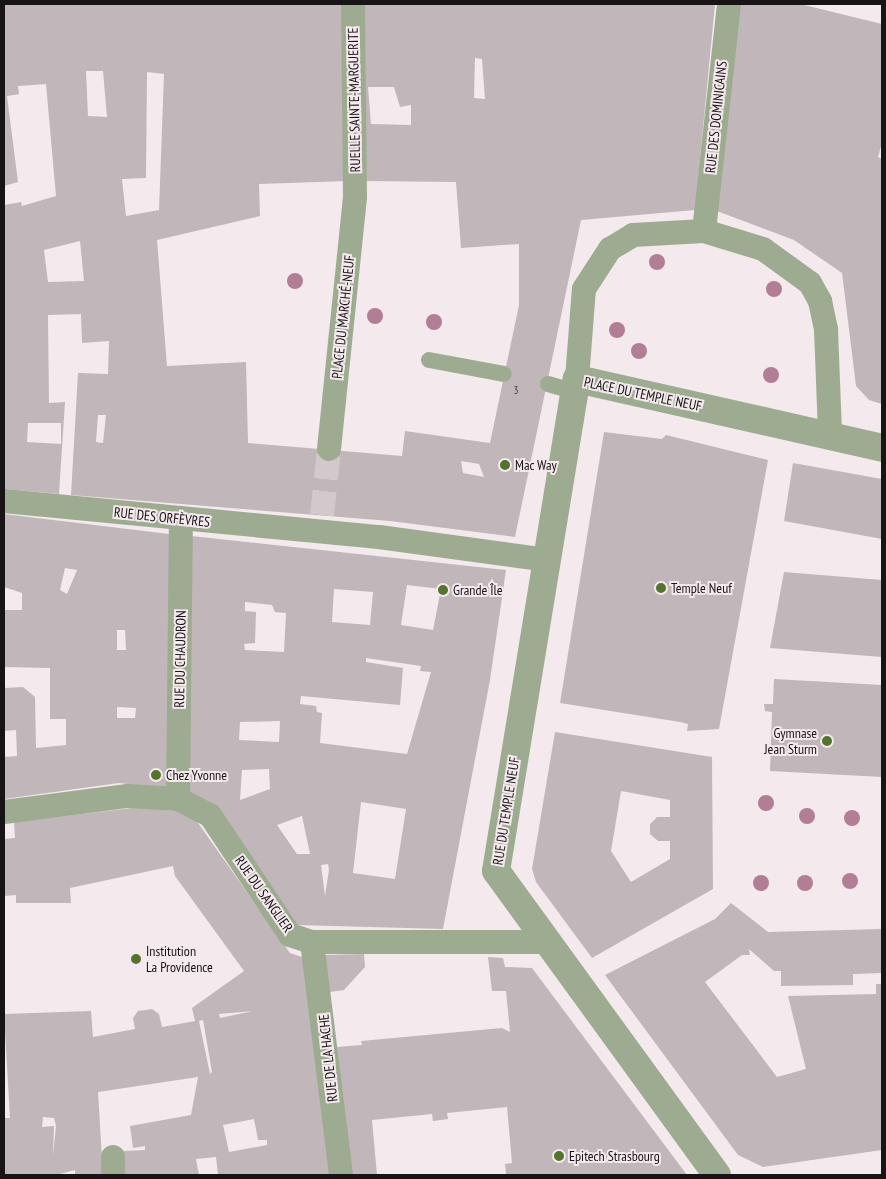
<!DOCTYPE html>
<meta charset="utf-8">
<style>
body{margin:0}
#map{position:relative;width:886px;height:1179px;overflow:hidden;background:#f4e9ed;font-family:"PT Sans Narrow",sans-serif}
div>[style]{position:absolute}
.building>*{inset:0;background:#c1b7bb}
.pedestrian-tunnel>*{height:24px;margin-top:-12px;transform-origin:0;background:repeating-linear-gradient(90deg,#d3c9cd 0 24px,transparent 0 36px)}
.service>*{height:16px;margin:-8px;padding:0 8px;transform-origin:8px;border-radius:8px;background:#9dac90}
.pedestrian>*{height:24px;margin:-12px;padding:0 12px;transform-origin:12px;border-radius:12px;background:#9dac90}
.minor>*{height:28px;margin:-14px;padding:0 14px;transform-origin:14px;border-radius:14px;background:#9dac90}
.trees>*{width:16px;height:16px;margin:-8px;border-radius:50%;background:#b17e96}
.dots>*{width:14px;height:14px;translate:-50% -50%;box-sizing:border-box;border:2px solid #f4e9ed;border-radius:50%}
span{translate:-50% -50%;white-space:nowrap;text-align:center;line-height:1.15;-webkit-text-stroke:4px #f4e9ed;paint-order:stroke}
.number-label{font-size:11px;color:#423d3e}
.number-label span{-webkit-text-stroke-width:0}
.street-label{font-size:14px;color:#181415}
.poi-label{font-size:14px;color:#181415}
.left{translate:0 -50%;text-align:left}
.right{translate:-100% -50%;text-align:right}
.frame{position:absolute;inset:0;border:5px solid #181415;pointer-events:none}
</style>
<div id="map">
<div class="building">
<i style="clip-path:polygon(evenodd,4px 4px,349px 4px,347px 181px,259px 184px,260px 216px,157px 240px,167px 366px,246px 362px,248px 443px,402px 456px,405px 431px,490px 443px,519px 305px,519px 244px,461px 248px,456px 182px,361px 181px,357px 4px,715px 4px,695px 210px,581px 220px,515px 537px,390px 521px,71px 495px,78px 373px,108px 374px,109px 341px,82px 343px,81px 314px,48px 315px,49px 403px,65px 402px,59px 494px,4px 489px,4px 205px,21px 202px,22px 206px,56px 196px,46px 84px,18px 86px,19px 94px,7px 96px,18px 182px,4px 186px,4px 4px,475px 58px,482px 59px,485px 99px,474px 98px,475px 58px,4px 4px,86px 71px,103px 71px,107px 117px,88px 116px,86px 71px,4px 4px,147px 72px,164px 74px,159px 210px,126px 216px,122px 179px,146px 178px,147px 72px,4px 4px,368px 87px,394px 87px,400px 107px,411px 105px,411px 125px,371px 124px,368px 87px,4px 4px,80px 241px,84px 281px,48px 282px,44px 250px,80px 241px,4px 4px,98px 415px,106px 415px,103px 443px,96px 442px,98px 415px,4px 4px,28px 423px,61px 423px,61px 444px,27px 442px,28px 423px,4px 4px,461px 461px,479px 464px,484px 477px,463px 473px,461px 461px)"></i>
<i style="clip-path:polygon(738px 4px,800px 4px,882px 24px,882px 143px,878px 157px,882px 159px,882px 404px,869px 400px,856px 386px,842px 273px,794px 240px,717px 211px)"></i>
<i style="clip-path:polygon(604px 432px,662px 439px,666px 435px,768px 460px,719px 729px,687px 731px,688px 724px,680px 722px,560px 703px)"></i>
<i style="clip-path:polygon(793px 463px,882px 479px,882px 539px,784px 521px)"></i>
<i style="clip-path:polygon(evenodd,4px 514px,169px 534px,170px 789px,119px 783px,4px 799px,4px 757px,17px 756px,16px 730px,4px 731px,4px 688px,23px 687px,35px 697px,36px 748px,66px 745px,66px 719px,50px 719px,50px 668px,4px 667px,4px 610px,22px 610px,22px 593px,4px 587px,4px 514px,65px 568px,77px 570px,67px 594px,60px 590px,65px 568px,4px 514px,117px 630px,125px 630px,126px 650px,117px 650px,117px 630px,4px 514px,117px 707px,136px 708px,135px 718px,117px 718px,117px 707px)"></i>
<i style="clip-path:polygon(evenodd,191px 536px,506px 570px,490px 680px,443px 929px,296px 925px,219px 807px,187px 795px,191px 536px,407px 585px,441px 589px,433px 630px,401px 625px,407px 585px,191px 536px,334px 589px,373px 592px,370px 625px,332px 622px,334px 589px,191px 536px,245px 602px,272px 605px,275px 612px,286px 613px,284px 652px,245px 650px,244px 644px,255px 643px,256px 612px,245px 611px,245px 602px,191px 536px,366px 658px,421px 666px,420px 671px,431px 672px,407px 754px,320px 743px,322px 713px,317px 712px,316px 706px,300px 704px,301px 696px,400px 705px,403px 668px,366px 662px,366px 658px,191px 536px,280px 721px,279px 742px,239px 740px,240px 722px,280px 721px,191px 536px,269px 769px,270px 789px,240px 800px,242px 770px,269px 769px,191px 536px,361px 802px,406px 809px,395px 879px,353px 873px,361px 802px,191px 536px,302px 816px,310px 854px,297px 854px,277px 825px,302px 816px,191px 536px,328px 864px,329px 870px,325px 896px,321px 865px,328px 864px)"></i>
<i style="clip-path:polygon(784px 572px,882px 580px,882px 657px,770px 648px)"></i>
<i style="clip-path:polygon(774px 679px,882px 685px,882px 777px,770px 771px,772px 712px,765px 711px,764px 704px,773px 704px)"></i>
<i style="clip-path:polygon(evenodd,555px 732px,712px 757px,713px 889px,592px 958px,536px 882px,532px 869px,555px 732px,621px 791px,670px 800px,670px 817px,657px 817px,650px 824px,650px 834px,658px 841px,670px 841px,670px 859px,631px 882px,611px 851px,621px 791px)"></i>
<i style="clip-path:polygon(evenodd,141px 807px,191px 813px,290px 953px,302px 957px,314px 1004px,333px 1175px,218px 1175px,216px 1157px,196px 1159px,199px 1175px,124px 1175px,124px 1151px,145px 1150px,145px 1146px,133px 1148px,130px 1126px,191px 1115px,198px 1077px,98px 1092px,103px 1175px,75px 1175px,75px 1170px,56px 1175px,4px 1175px,4px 1118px,10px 1118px,4px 1014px,91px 1011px,93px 1037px,135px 1029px,133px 1018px,138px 1011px,152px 1009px,159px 1014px,162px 1027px,195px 1021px,192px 1008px,244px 971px,175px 876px,173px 866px,70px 888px,71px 903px,16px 903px,16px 895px,4px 896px,4px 839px,15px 838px,14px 822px,141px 807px,253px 1011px,220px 1018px,219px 1014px,253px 1011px,141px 807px,203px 1020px,212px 1072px,210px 1074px,199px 1021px,203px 1020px,141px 807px,43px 1117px,54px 1118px,56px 1126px,53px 1156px,54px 1126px,42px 1127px,43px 1117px,141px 807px,254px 1119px,258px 1140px,267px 1140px,267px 1145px,229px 1152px,223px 1125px,254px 1119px)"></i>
<i style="clip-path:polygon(731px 903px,768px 932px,882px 929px,882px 973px,853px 974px,853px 985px,781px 986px,781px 971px,774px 971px,749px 949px,750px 955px,742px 955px,705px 982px,777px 1077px,806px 1069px,788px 996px,876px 994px,876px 984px,882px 984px,882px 1150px,763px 1167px,738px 1155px,605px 975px,715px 919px)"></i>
<i style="clip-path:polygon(364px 954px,365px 967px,344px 990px,330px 992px,325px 955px)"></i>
<i style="clip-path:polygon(488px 957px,503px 958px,505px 967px,532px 968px,687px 1175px,506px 1175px,505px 1164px,512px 1163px,507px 1107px,447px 1113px,448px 1119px,433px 1121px,432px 1114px,372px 1120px,377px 1175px,350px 1175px,337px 1047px,362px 1045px,361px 1041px,502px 1028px,510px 1032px,506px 991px,492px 991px)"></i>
</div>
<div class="pedestrian-tunnel">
<i style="left:322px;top:515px;width:66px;rotate:-83.9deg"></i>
</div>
<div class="service">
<i style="left:429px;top:360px;width:76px;rotate:10.6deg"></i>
<i style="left:548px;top:384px;width:29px;rotate:16deg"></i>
</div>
<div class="pedestrian">
<i style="left:704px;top:231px;width:228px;rotate:-83.7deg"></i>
<i style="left:577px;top:379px;width:90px;rotate:-85.6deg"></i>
<i style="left:584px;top:289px;width:48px;rotate:-57deg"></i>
<i style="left:610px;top:249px;width:27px;rotate:-31deg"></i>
<i style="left:633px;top:235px;width:71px;rotate:-3.2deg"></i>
<i style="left:704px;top:231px;width:62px;rotate:17deg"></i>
<i style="left:763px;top:249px;width:58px;rotate:35.9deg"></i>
<i style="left:810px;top:283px;width:21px;rotate:61deg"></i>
<i style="left:820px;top:301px;width:29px;rotate:78deg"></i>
<i style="left:826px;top:329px;width:105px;rotate:87.8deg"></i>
<i style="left:329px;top:449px;width:253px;rotate:-84.1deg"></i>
<i style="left:355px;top:197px;width:193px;rotate:-90.6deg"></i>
<i style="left:4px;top:501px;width:377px;rotate:5.5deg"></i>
<i style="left:379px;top:537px;width:171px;rotate:7.8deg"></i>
<i style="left:178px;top:799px;width:280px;rotate:-89.4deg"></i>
<i style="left:4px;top:812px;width:125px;rotate:-7.4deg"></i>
<i style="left:128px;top:796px;width:50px;rotate:3.4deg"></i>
<i style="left:178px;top:799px;width:36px;rotate:27deg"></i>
<i style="left:210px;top:815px;width:144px;rotate:56.3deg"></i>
<i style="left:290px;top:935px;width:23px;rotate:18deg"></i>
<i style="left:312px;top:942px;width:235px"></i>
<i style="left:312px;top:942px;width:235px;rotate:82.9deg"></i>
<i style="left:113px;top:1157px;width:18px;rotate:90deg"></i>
</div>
<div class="minor">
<i style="left:717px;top:1175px;width:376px;rotate:-126deg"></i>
<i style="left:496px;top:871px;width:499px;rotate:-80.7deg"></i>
<i style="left:577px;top:379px;width:313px;rotate:12.7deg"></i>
</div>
<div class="trees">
<i style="left:657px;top:262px"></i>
<i style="left:295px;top:281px"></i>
<i style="left:774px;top:289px"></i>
<i style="left:375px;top:316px"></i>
<i style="left:434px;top:322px"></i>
<i style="left:617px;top:330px"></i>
<i style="left:639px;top:351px"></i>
<i style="left:771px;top:375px"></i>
<i style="left:766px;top:803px"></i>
<i style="left:807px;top:816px"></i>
<i style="left:852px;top:818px"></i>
<i style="left:850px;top:881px"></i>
<i style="left:761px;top:883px"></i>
<i style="left:805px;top:883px"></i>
</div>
<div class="dots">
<i style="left:505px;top:465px;background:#52742c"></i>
<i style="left:661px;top:588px;background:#52742c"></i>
<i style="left:443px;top:590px;background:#52742c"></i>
<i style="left:827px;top:741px;background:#52742c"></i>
<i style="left:156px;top:775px;background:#52742c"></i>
<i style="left:136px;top:959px;background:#52742c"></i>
<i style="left:559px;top:1156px;background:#52742c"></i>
</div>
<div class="number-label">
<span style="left:516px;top:390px">3</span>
</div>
<div class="street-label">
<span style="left:354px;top:100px;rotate:-91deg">RUELLE SAINTE-MARGUERITE</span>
<span style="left:716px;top:117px;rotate:-84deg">RUE DES DOMINICAINS</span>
<span style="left:343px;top:317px;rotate:-84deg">PLACE DU MARCHÉ-NEUF</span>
<span style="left:643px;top:394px;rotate:12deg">PLACE DU TEMPLE NEUF</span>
<span style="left:162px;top:517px;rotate:6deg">RUE DES ORFÈVRES</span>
<span style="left:180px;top:659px;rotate:-89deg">RUE DU CHAUDRON</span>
<span style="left:506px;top:811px;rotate:-81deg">RUE DU TEMPLE NEUF</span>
<span style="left:264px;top:894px;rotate:55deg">RUE DU SANGLIER</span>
<span style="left:328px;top:1058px;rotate:-96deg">RUE DE LA HACHE</span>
</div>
<div class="poi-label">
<span class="left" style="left:515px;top:465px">Mac Way</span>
<span class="left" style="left:671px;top:588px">Temple Neuf</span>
<span class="left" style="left:453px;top:590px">Grande Île</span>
<span class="right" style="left:817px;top:741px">Gymnase<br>Jean Sturm</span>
<span class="left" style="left:166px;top:775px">Chez Yvonne</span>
<span class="left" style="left:146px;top:959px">Institution<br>La Providence</span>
<span class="left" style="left:569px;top:1156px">Epitech Strasbourg</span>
</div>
<div class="frame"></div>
</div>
